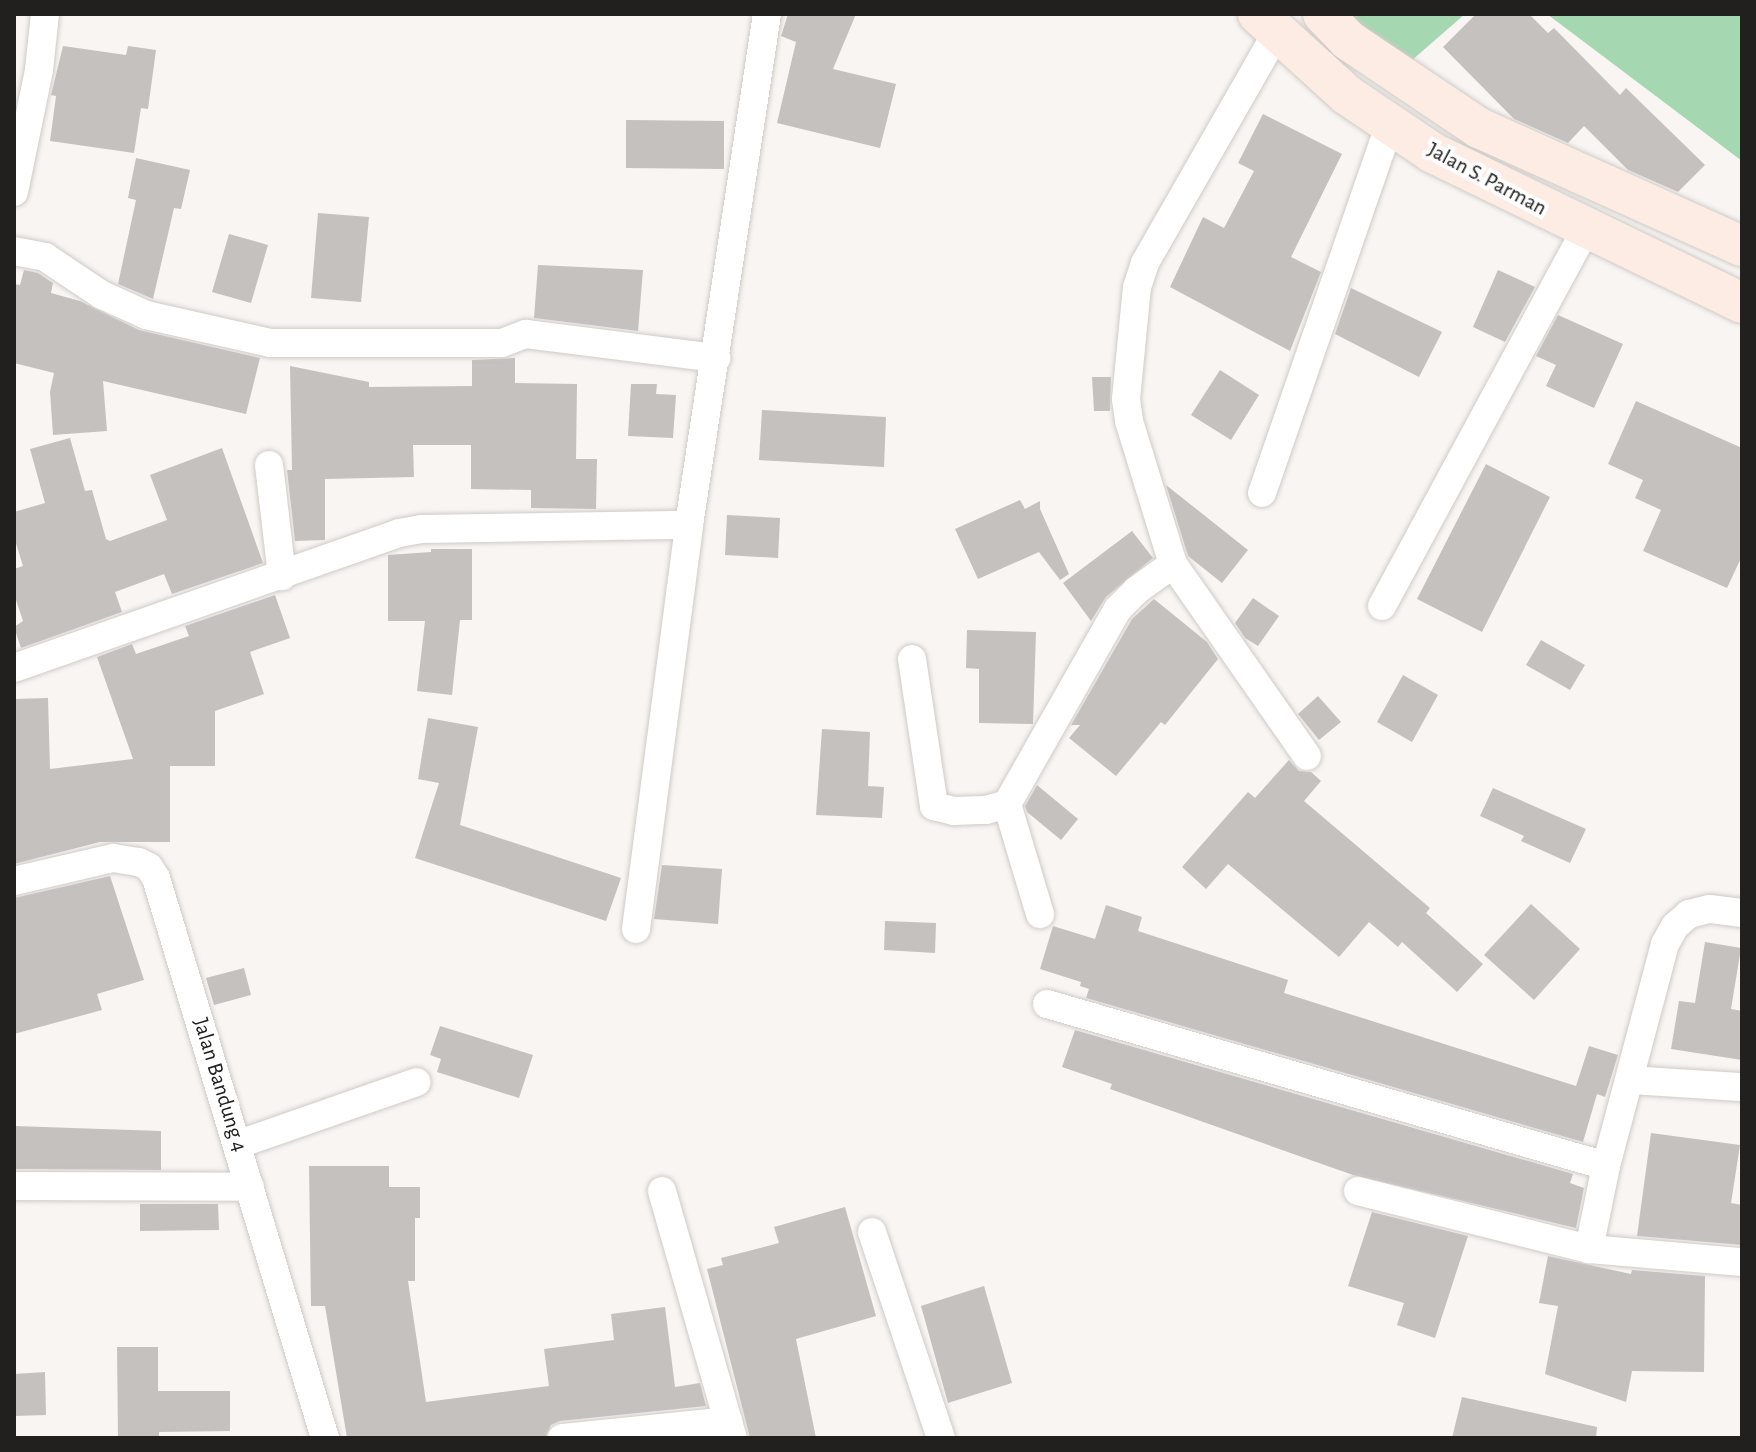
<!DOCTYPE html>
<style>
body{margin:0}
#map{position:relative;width:1756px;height:1452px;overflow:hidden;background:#f8f5f2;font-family:"Alegreya Sans",sans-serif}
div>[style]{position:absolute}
.green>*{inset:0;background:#a5d7b1}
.building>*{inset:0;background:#c4c1be}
.roads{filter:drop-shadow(0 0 2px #cecbc7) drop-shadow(0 0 2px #cecbc7)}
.street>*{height:28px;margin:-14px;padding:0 14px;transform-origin:14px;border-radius:14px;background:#fff}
.secondary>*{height:40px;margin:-20px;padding:0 20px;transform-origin:20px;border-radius:20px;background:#fdece3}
span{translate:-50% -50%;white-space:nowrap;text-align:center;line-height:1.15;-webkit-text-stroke:8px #fff;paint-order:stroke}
.street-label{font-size:22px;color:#21201f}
.frame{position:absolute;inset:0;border:16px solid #21201f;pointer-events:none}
</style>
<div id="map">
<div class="green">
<i style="clip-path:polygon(1346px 14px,1465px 14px,1403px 68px)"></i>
<i style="clip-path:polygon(1547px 14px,1742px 14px,1742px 161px)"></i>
</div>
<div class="building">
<i style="clip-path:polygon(788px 14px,856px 14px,833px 69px,896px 84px,880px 148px,777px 123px,796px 42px,781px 36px)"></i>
<i style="clip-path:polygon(1476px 14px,1529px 14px,1548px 33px,1554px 28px,1620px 95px,1626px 88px,1705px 165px,1678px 192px,1628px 170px,1584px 126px,1568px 143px,1514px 119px,1443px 47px)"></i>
<i style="clip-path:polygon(63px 46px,126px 55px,128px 46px,156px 50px,148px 109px,141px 108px,134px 153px,50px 141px,56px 96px,51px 95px)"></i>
<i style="clip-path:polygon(1263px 114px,1342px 154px,1291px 257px,1321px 272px,1290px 351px,1170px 287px,1203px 217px,1224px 228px,1254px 171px,1238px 163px)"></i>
<i style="clip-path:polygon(626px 120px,724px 121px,724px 169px,626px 168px)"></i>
<i style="clip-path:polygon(136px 158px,190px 170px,181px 209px,174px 208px,153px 299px,118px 284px,136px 200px,128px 198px)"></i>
<i style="clip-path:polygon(318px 213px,369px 217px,361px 302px,311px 298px)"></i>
<i style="clip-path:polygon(229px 234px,268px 245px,251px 303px,212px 292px)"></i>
<i style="clip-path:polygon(538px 265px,643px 270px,638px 331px,534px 318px)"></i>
<i style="clip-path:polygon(24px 270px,38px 273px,53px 283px,51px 293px,80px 301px,139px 330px,260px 358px,246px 414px,103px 381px,107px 431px,53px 435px,50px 392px,54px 373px,14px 363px,14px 284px,20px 285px)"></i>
<i style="clip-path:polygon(1498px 270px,1535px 287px,1505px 342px,1473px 327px)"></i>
<i style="clip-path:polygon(1351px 288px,1442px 332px,1419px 377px,1335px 334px)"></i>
<i style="clip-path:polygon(1558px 315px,1623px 344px,1594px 408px,1546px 386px,1556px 365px,1536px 356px)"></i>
<i style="clip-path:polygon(515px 358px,515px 383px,577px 384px,576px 459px,597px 459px,596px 509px,531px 508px,531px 490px,471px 489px,471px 445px,413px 445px,414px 477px,325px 479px,325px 540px,295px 541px,287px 470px,292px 470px,290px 366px,369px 382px,369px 387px,472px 386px,472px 360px)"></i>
<i style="clip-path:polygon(1220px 370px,1259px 395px,1231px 440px,1191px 415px)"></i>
<i style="clip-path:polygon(1092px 377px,1111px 377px,1110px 411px,1094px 411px)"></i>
<i style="clip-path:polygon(631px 384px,657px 384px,656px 394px,676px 395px,673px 438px,628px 436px)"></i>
<i style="clip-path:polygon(1636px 401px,1742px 448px,1742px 556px,1727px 588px,1643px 551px,1661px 510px,1635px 498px,1643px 480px,1608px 464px)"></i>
<i style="clip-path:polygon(762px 410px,886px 417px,884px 467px,759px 460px)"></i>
<i style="clip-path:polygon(70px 438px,85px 491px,92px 490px,106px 539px,110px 541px,167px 520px,150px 475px,222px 448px,263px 563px,172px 594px,164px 574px,115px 592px,122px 612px,21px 648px,14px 627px,23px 621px,14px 594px,14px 569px,23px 566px,14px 537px,14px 512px,45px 503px,30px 449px)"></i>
<i style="clip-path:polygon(1486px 464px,1550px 497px,1482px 632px,1417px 599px)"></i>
<i style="clip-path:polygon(1166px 485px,1248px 550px,1222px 583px,1188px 556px)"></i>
<i style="clip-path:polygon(1020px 500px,1025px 509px,1040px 501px,1040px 509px,1069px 574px,1060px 580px,1039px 552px,978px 579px,955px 529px)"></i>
<i style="clip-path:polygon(727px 515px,780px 518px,778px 558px,725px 555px)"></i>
<i style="clip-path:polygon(1132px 531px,1153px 558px,1106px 597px,1091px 621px,1063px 583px)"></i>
<i style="clip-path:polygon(431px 549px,472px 549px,472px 620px,460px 620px,452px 695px,417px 691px,425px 621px,388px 621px,388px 555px,431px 552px)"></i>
<i style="clip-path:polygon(275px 595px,290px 638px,250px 652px,264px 694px,215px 711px,215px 766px,170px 766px,170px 842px,100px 842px,14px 864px,14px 699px,48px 698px,50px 769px,133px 759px,97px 657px,132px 644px,136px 654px,189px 636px,185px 626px)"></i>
<i style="clip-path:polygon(1253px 598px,1279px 616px,1258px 646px,1245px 638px,1235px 623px)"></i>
<i style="clip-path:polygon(1154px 599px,1207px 642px,1218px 659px,1165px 725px,1161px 722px,1116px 776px,1069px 738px,1080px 725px,1071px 725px,1132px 619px)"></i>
<i style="clip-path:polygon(967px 630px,1036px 632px,1033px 724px,979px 723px,979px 669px,966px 668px)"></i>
<i style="clip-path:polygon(1541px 640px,1585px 665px,1570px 690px,1526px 665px)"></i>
<i style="clip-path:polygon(1403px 675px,1438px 695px,1412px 742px,1377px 722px)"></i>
<i style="clip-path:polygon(1318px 696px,1341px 722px,1319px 740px,1298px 714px)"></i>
<i style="clip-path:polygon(428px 718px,478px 727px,460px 825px,621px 878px,606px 921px,415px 858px,439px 783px,418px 779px)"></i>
<i style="clip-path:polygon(822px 729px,870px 732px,868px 786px,884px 787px,882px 818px,816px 815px)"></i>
<i style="clip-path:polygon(1289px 760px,1299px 771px,1311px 772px,1321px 781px,1304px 801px,1430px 908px,1426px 913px,1483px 964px,1457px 992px,1402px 942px,1398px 947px,1369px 922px,1339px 957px,1228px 864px,1206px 889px,1182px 867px,1248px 792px,1255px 798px)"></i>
<i style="clip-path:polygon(1037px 785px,1078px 819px,1061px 840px,1027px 812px,1025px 806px)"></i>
<i style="clip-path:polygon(1493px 788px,1586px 829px,1570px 863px,1521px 841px,1524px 836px,1480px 816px)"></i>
<i style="clip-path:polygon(662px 865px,722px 869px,718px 924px,654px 919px)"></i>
<i style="clip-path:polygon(110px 876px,144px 980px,97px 994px,102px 1010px,14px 1034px,14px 898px)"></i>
<i style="clip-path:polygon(1531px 904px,1580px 949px,1534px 1000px,1484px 955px)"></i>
<i style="clip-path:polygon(1106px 905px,1142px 917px,1138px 931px,1288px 980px,1284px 993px,1576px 1086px,1589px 1046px,1618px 1055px,1605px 1097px,1597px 1094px,1583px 1142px,1086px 998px,1089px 989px,1080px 986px,1081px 982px,1040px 969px,1053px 926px,1095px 939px)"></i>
<i style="clip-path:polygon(885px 921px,936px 923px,935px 953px,884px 950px)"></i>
<i style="clip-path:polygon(1705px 942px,1741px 948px,1731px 1009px,1742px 1011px,1742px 1060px,1671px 1049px,1679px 1001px,1695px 1003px)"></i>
<i style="clip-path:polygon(244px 968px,251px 995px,214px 1005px,206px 978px)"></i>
<i style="clip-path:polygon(440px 1026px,533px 1055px,519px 1098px,437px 1072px,441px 1059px,430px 1055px)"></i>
<i style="clip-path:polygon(1075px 1030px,1573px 1174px,1570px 1183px,1584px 1188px,1576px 1228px,1353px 1175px,1110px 1089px,1112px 1084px,1062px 1067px)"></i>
<i style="clip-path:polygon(14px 1126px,161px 1131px,161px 1170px,14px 1169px)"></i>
<i style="clip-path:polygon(1651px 1133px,1740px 1145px,1731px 1203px,1742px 1205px,1742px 1245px,1637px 1236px)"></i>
<i style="clip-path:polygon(309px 1166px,389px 1166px,389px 1187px,420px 1187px,420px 1218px,415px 1218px,415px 1281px,408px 1281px,426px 1402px,549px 1386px,544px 1349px,614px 1340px,611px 1314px,665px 1307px,675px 1387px,700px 1383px,706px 1406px,560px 1421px,551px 1425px,545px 1438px,347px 1438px,325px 1306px,311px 1306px)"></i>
<i style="clip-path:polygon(140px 1204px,218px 1204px,219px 1230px,140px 1231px)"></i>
<i style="clip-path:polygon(845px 1207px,876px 1316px,796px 1339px,816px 1438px,750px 1438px,707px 1269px,723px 1265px,721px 1258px,779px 1243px,774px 1227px)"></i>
<i style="clip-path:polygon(1372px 1212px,1468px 1236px,1435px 1338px,1397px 1325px,1404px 1303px,1348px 1286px)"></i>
<i style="clip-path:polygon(1548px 1256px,1631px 1274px,1632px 1270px,1705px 1276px,1704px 1372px,1632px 1371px,1626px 1402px,1545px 1374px,1558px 1306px,1539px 1303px)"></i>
<i style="clip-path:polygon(984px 1286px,1012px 1383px,948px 1403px,921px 1306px)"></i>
<i style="clip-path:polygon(117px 1347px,158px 1347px,158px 1391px,230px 1391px,230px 1431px,159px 1432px,159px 1438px,118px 1438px)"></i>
<i style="clip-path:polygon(45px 1372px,46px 1415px,14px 1416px,14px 1374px)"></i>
<i style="clip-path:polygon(1462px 1397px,1597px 1427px,1596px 1438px,1452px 1438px)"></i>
</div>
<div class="roads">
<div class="street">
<i style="left:1276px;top:34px;width:264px;rotate:119.8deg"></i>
<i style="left:1145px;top:263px;width:25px;rotate:108deg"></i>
<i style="left:1137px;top:287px;width:113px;rotate:95.6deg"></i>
<i style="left:1126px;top:399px;width:22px;rotate:82deg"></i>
<i style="left:1129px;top:421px;width:150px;rotate:72.9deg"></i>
<i style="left:1173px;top:564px;width:234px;rotate:55.1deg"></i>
<i style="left:14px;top:192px;width:125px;rotate:-78.4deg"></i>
<i style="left:39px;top:70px;width:56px;rotate:-83.9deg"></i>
<i style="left:14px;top:251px;width:32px;rotate:11deg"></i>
<i style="left:45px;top:257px;width:69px;rotate:33.7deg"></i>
<i style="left:102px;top:295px;width:48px;rotate:24.4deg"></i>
<i style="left:146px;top:315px;width:127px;rotate:12.7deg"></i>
<i style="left:270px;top:343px;width:232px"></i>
<i style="left:502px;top:343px;width:26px;rotate:-21deg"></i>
<i style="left:526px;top:334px;width:192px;rotate:7.2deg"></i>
<i style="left:269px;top:465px;width:112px;rotate:83.3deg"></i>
<i style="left:1262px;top:493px;width:391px;rotate:-70.9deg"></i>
<i style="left:1382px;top:606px;width:427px;rotate:-61.6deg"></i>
<i style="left:912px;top:659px;width:149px;rotate:81.5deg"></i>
<i style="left:934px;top:806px;width:21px;rotate:14deg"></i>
<i style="left:954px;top:811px;width:32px;rotate:-2deg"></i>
<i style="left:986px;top:810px;width:22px;rotate:-16deg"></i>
<i style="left:1007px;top:804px;width:224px;rotate:-60.4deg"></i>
<i style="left:1118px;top:609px;width:27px;rotate:-45deg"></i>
<i style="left:1137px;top:590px;width:44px;rotate:-35.8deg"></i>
<i style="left:14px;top:668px;width:408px;rotate:-19.3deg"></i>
<i style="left:399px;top:533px;width:23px;rotate:-10deg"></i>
<i style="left:422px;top:529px;width:267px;rotate:-0.9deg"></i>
<i style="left:689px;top:525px;width:517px;rotate:-81.32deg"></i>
<i style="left:1007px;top:804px;width:115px;rotate:73.3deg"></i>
<i style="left:14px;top:881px;width:102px;rotate:-13.1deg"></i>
<i style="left:113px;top:858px;width:26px;rotate:9deg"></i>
<i style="left:139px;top:862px;width:11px;rotate:27deg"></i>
<i style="left:149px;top:867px;width:13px;rotate:58deg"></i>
<i style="left:156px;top:878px;width:585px;rotate:73.21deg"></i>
<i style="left:1742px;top:913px;width:33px;rotate:-173deg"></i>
<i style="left:1709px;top:909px;width:21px;rotate:166deg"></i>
<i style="left:1689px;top:914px;width:18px;rotate:139deg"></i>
<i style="left:1675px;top:926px;width:21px;rotate:119deg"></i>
<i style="left:1665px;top:944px;width:230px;rotate:104.9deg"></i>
<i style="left:1606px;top:1166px;width:85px;rotate:101.6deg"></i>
<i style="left:1589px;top:1249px;width:154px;rotate:4.9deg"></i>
<i style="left:636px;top:929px;width:407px;rotate:-82.5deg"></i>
<i style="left:1047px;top:1004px;width:582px;rotate:16.16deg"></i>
<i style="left:1630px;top:1080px;width:112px;rotate:3.6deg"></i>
<i style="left:239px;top:1144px;width:188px;rotate:-19.2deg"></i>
<i style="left:14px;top:1186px;width:236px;rotate:0.2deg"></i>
<i style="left:662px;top:1191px;width:257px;rotate:74deg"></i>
<i style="left:1358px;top:1191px;width:238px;rotate:14.1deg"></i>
<i style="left:872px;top:1232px;width:217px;rotate:71.5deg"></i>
<i style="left:562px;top:1438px;width:167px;rotate:-5.8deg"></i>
</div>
<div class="secondary">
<i style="left:1258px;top:14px;width:120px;rotate:42.3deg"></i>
<i style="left:1347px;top:95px;width:104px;rotate:34deg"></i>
<i style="left:1433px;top:153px;width:343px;rotate:25.9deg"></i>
<i style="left:1323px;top:14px;width:36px;rotate:46deg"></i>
<i style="left:1348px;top:40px;width:158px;rotate:33.9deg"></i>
<i style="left:1479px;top:128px;width:288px;rotate:24.2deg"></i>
</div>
</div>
<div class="street-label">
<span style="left:1487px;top:179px;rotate:28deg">Jalan S. Parman</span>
<span style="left:220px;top:1085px;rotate:73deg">Jalan Bandung 4</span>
</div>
<div class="frame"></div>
</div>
